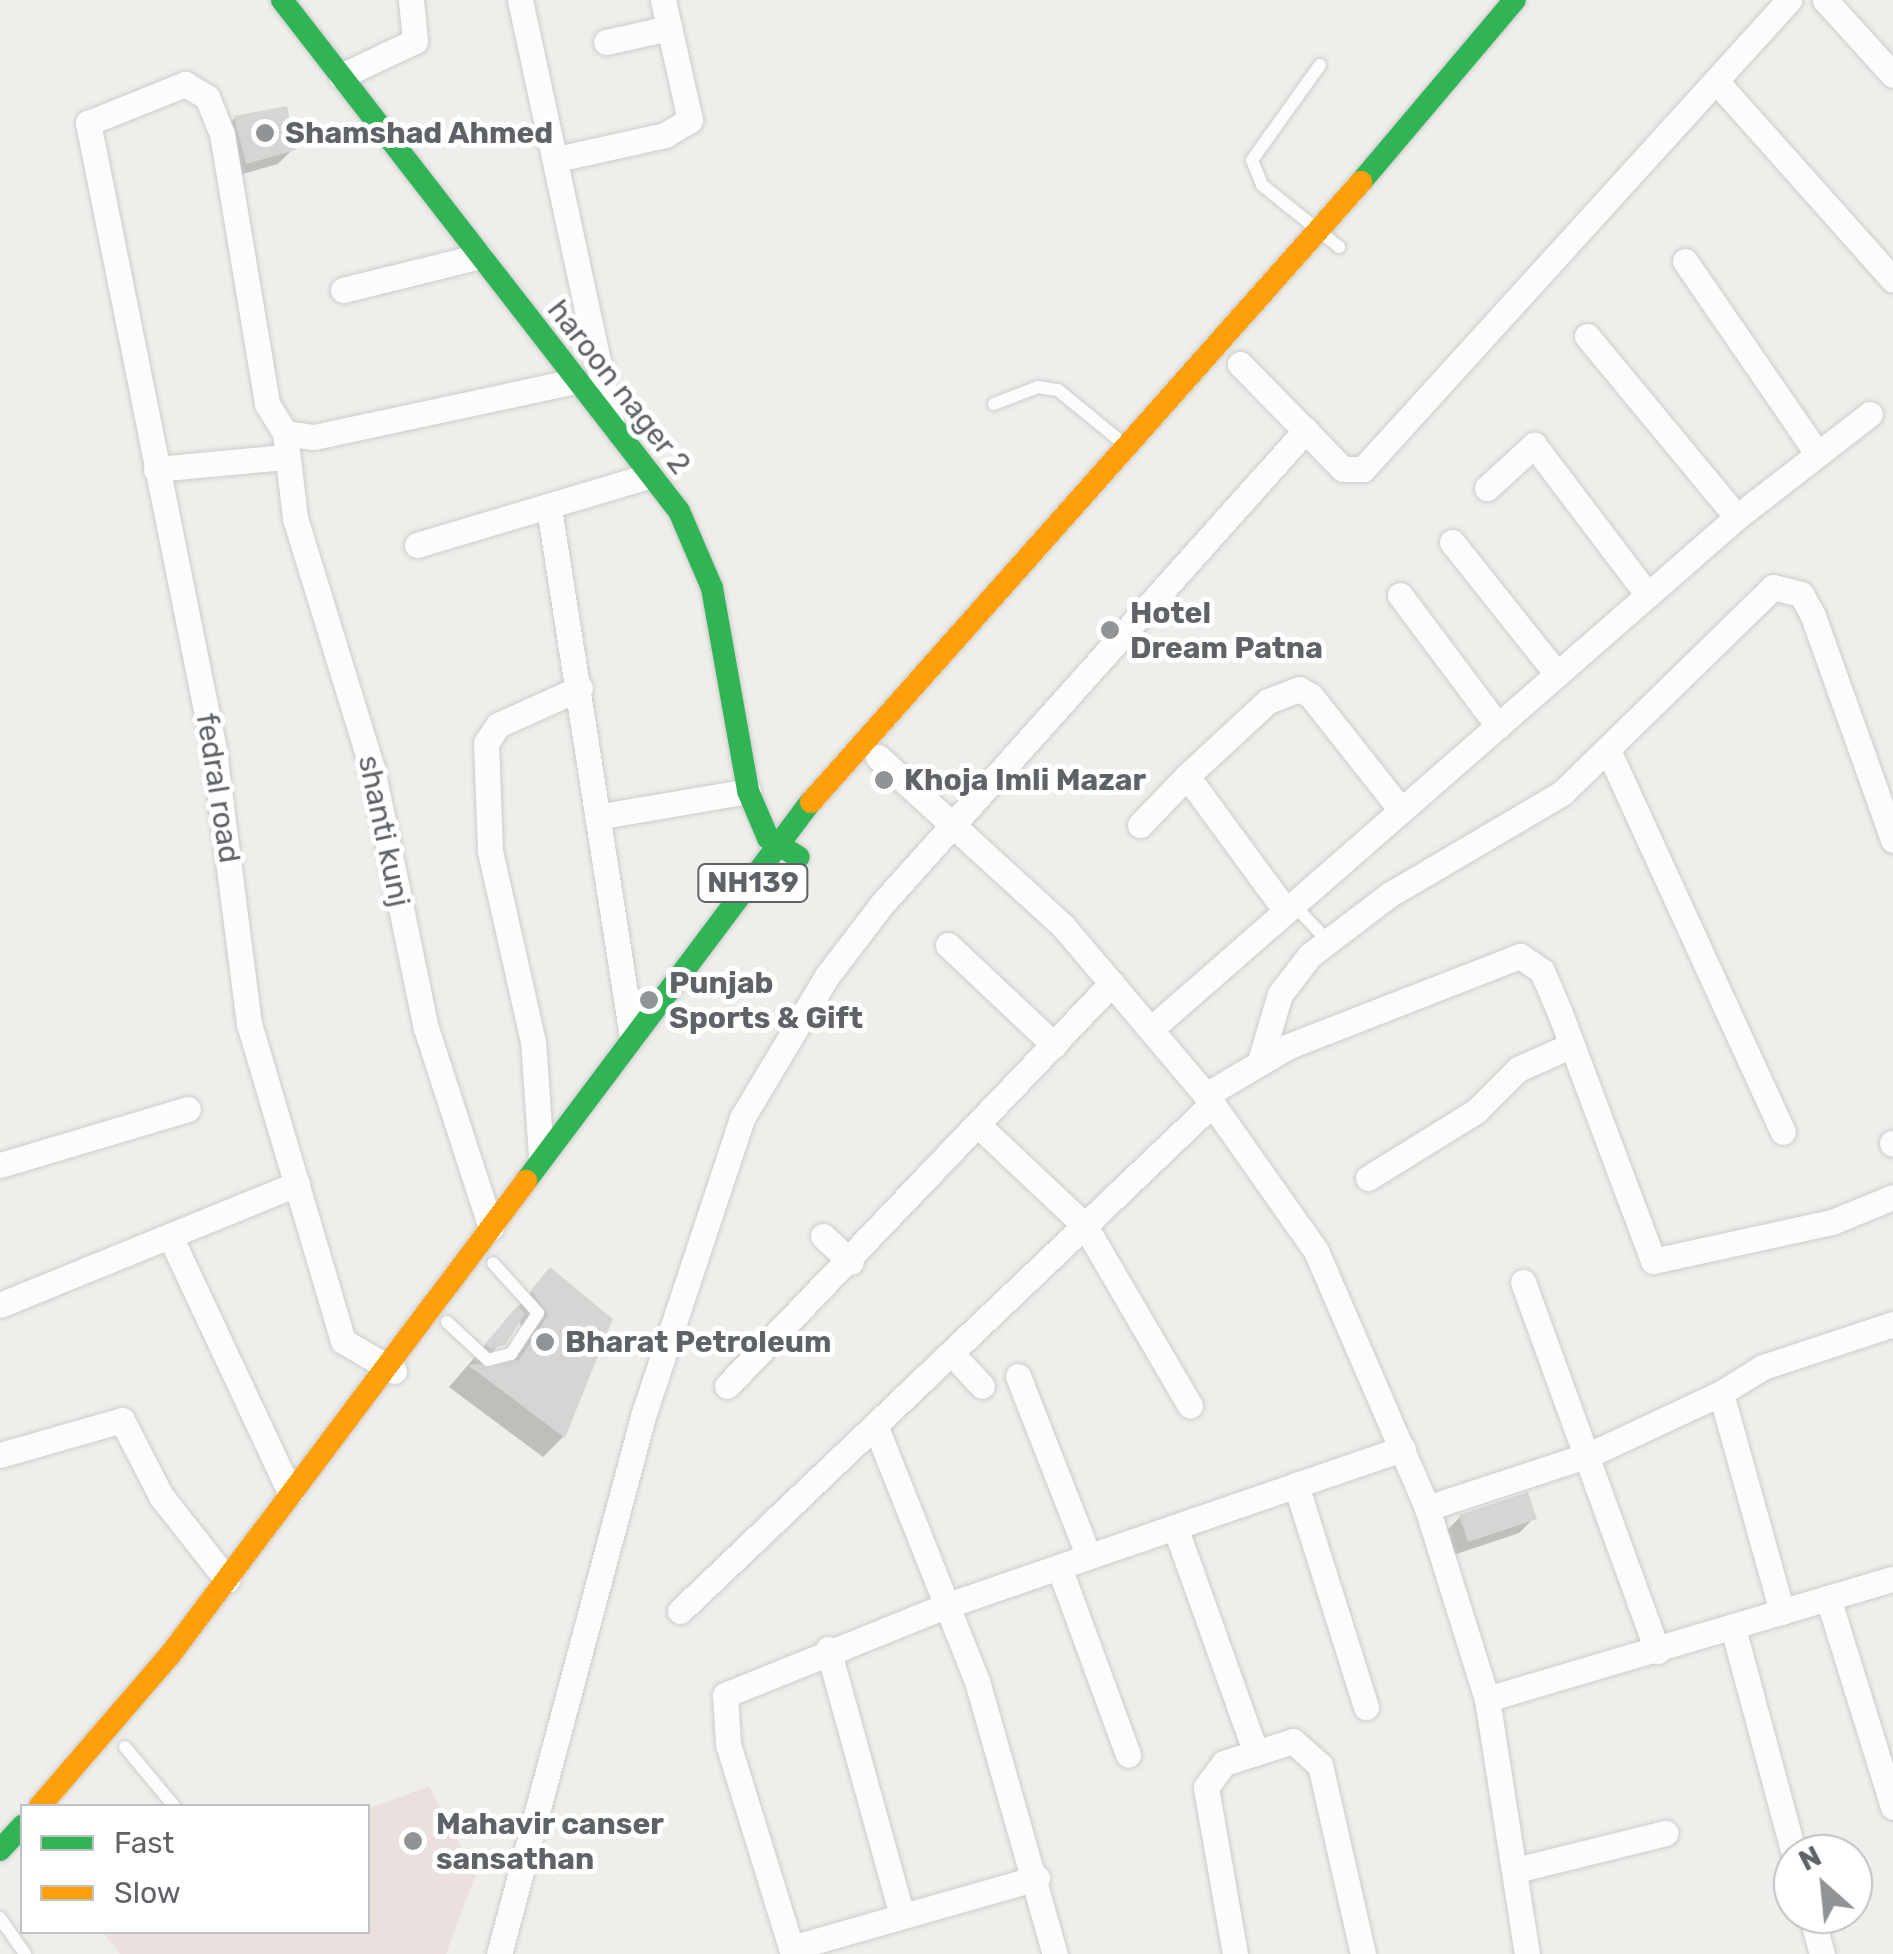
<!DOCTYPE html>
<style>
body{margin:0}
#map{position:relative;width:1893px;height:1954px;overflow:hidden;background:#efeeea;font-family:Rubik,sans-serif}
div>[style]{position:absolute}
.medical>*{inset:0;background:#eae0de}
.shadow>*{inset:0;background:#0003}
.building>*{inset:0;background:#d6d5d3}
.roads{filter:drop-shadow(0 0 2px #cbcccc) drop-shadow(0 0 2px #cbcccc)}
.lane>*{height:12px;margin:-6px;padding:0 6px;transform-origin:6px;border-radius:6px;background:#fdfcfc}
.street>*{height:25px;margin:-12.5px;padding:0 12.5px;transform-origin:12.5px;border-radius:12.5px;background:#fdfcfc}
.fast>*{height:22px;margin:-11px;padding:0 11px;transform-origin:11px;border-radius:11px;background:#30b455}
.slow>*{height:22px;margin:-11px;padding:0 11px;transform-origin:11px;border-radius:11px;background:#ff9f0a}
.dots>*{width:28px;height:28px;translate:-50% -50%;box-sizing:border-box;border:5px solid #fff;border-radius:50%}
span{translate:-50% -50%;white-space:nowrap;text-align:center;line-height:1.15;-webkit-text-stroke:10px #fff;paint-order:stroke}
.shield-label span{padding:2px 8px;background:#fff;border:2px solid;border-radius:8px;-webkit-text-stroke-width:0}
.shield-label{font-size:28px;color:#5f6368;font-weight:700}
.poi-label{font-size:30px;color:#5f6368;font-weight:700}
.left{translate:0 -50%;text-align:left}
.street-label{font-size:30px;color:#5f6368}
.legend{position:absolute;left:20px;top:1804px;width:350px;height:130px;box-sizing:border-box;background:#fff;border:2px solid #bfc1c3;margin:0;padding:12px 18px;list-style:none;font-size:30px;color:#5f6368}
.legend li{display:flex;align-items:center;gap:20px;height:50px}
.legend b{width:50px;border:2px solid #bfc1c3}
.north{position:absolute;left:1773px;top:1834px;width:100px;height:100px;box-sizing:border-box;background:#fff;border:2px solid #bfc1c3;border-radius:50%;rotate:333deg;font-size:28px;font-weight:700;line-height:40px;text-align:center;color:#5f6368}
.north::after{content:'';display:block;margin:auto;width:35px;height:45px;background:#919496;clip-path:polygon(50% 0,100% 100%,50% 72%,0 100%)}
</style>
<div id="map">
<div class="medical">
<i style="clip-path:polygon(429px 1786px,476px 1874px,446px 1954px,120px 1954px,103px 1932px,368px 1932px,368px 1809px)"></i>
</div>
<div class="shadow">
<i style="clip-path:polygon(235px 118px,293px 149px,278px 164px,232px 177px,220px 133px)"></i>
<i style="clip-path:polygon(evenodd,550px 1270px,610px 1320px,563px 1437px,543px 1457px,449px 1387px,550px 1270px,518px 1321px,529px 1337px,512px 1363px,480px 1367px,518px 1321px)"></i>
<i style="clip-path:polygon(1460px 1517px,1534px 1518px,1519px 1533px,1453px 1555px,1445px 1532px)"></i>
</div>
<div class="building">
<i style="clip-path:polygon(287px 106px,296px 150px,246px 164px,234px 116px)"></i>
<i style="clip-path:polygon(550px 1267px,613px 1319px,565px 1438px,468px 1365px,519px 1360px,548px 1315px,531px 1290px)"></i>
<i style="clip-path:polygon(518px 1305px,525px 1314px,505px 1345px,491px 1349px,485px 1344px)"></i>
<i style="clip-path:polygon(1528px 1492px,1537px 1519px,1468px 1542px,1459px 1515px)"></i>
</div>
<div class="roads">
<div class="lane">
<i style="left:1320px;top:65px;width:117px;rotate:125.6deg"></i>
<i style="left:1252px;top:160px;width:27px;rotate:68deg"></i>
<i style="left:1262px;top:185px;width:99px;rotate:38.8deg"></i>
<i style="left:994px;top:404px;width:47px;rotate:-21.1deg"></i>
<i style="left:1038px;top:387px;width:20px;rotate:9deg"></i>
<i style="left:1058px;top:390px;width:85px;rotate:39.3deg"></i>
<i style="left:1294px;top:905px;width:48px;rotate:46.7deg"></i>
<i style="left:447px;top:1322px;width:56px;rotate:42.8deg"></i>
<i style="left:488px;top:1360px;width:24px;rotate:-15deg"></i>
<i style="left:511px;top:1354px;width:49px;rotate:-56.6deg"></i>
<i style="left:538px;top:1313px;width:67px;rotate:-132deg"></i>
<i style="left:125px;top:1747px;width:77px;rotate:50.3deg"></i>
<i style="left:0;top:1918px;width:44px;rotate:55.2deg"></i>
</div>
<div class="street">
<i style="left:520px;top:0;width:430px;rotate:77.8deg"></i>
<i style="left:1825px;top:0;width:101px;rotate:47.8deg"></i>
<i style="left:606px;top:42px;width:65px;rotate:-12.5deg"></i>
<i style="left:341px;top:76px;width:82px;rotate:-25.3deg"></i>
<i style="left:415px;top:41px;width:41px;rotate:-95.6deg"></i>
<i style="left:1716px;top:81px;width:266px;rotate:48.3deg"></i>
<i style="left:557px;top:159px;width:111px;rotate:-12.5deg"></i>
<i style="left:665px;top:135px;width:29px;rotate:-31deg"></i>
<i style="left:690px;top:120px;width:123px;rotate:-102.7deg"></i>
<i style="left:1685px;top:261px;width:233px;rotate:55.5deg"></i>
<i style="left:343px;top:290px;width:141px;rotate:-13.9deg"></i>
<i style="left:1587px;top:336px;width:235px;rotate:50.4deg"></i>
<i style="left:1240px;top:364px;width:147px;rotate:45.6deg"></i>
<i style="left:1343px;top:469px;width:20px"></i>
<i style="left:1363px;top:469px;width:634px;rotate:-47.75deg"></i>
<i style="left:285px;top:433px;width:86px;rotate:83.3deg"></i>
<i style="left:295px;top:518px;width:262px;rotate:72.9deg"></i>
<i style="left:372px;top:768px;width:266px;rotate:78.3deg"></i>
<i style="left:426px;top:1028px;width:210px;rotate:72deg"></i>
<i style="left:156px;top:469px;width:131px;rotate:-5.3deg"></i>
<i style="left:1487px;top:488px;width:64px;rotate:-42.5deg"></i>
<i style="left:1534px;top:445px;width:188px;rotate:52.8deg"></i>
<i style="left:549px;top:508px;width:535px;rotate:81.08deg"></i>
<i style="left:1452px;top:542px;width:169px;rotate:51.5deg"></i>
<i style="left:417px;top:545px;width:242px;rotate:-16.6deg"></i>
<i style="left:1400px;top:595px;width:164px;rotate:53.2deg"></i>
<i style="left:1608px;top:750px;width:420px;rotate:65.4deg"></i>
<i style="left:878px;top:757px;width:251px;rotate:42.4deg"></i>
<i style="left:1063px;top:926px;width:221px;rotate:49.8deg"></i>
<i style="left:1206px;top:1095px;width:191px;rotate:54.8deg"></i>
<i style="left:1316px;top:1251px;width:280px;rotate:66.6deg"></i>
<i style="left:1427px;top:1508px;width:200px;rotate:72.6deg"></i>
<i style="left:1487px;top:1699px;width:258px;rotate:81.1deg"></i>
<i style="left:602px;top:816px;width:148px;rotate:-9.7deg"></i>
<i style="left:1140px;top:825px;width:68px;rotate:-46.2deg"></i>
<i style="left:1286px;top:911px;width:167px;rotate:-126.3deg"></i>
<i style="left:1187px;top:776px;width:110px;rotate:-42.8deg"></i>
<i style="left:1268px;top:701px;width:33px;rotate:-21deg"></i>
<i style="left:1299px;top:689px;width:14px;rotate:30deg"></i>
<i style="left:1311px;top:696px;width:145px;rotate:51.7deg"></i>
<i style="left:948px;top:945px;width:146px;rotate:43.3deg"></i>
<i style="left:1151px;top:1029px;width:778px;rotate:-41.14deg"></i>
<i style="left:1737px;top:517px;width:168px;rotate:-37.8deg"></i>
<i style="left:1260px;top:1061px;width:70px;rotate:-73.4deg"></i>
<i style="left:1280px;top:994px;width:49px;rotate:-52.4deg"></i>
<i style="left:1310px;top:955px;width:99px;rotate:-37.2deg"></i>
<i style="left:1389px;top:895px;width:201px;rotate:-30.5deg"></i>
<i style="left:1562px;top:793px;width:295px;rotate:-44.3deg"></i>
<i style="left:1773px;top:587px;width:29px;rotate:14deg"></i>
<i style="left:1801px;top:594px;width:25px;rotate:61deg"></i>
<i style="left:1813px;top:616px;width:238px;rotate:70.3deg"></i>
<i style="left:1206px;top:1095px;width:96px;rotate:-30.6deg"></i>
<i style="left:1289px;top:1046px;width:248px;rotate:-21.3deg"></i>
<i style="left:1520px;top:956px;width:27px;rotate:34deg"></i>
<i style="left:1542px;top:971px;width:46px;rotate:66.8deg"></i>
<i style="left:1560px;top:1013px;width:265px;rotate:69.4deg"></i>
<i style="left:1653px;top:1261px;width:183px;rotate:-12.3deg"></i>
<i style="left:1832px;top:1222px;width:66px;rotate:-22.3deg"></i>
<i style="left:978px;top:1125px;width:147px;rotate:43.3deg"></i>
<i style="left:1085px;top:1226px;width:208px;rotate:59.7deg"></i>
<i style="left:1892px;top:1143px;width:1px;rotate:45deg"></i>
<i style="left:541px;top:1155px;width:113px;rotate:-94deg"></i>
<i style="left:533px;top:1042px;width:196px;rotate:-102.7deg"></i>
<i style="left:490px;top:851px;width:108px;rotate:-92.1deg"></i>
<i style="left:486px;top:743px;width:22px;rotate:-56deg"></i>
<i style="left:498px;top:725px;width:90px;rotate:-24.3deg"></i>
<i style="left:0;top:1165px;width:196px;rotate:-16.6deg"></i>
<i style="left:1368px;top:1178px;width:127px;rotate:-31.8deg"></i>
<i style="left:1476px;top:1111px;width:59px;rotate:-45deg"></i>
<i style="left:1518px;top:1069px;width:59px;rotate:-24deg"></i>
<i style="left:170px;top:1236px;width:283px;rotate:64.9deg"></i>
<i style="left:823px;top:1236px;width:38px;rotate:43deg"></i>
<i style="left:1523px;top:1282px;width:393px;rotate:70deg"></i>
<i style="left:0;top:1305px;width:321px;rotate:-22.2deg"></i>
<i style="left:951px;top:1353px;width:45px;rotate:46.8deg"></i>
<i style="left:394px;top:1371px;width:59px;rotate:-149.5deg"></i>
<i style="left:343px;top:1341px;width:331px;rotate:-106.5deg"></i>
<i style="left:249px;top:1024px;width:276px;rotate:-97.3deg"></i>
<i style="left:214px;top:750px;width:640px;rotate:-101.36deg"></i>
<i style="left:88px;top:123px;width:105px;rotate:-21.9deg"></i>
<i style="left:185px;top:84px;width:26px;rotate:31deg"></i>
<i style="left:207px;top:97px;width:40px;rotate:68deg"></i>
<i style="left:222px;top:134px;width:274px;rotate:80.5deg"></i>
<i style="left:267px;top:404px;width:34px;rotate:58deg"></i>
<i style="left:285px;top:433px;width:29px;rotate:8deg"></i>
<i style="left:314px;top:437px;width:267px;rotate:-12.1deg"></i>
<i style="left:1018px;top:1376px;width:194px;rotate:68.6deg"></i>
<i style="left:727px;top:1386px;width:557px;rotate:-46.31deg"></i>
<i style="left:875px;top:1425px;width:276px;rotate:68.3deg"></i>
<i style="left:977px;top:1681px;width:284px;rotate:74.1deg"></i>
<i style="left:0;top:1455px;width:127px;rotate:-16deg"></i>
<i style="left:122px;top:1420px;width:85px;rotate:62.8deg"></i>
<i style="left:161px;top:1496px;width:107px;rotate:51.8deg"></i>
<i style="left:1296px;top:1485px;width:233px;rotate:72.5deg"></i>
<i style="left:1427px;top:1508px;width:173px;rotate:-18.2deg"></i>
<i style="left:1591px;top:1454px;width:144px;rotate:-25.1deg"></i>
<i style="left:1175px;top:1527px;width:240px;rotate:70.3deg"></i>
<i style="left:1059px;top:1567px;width:200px;rotate:69.8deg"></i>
<i style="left:1828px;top:1598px;width:219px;rotate:72.7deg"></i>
<i style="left:680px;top:1611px;width:735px;rotate:-43.62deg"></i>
<i style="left:1782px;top:1612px;width:227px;rotate:-105.6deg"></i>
<i style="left:1721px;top:1393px;width:49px;rotate:-31.8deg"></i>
<i style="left:1763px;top:1367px;width:137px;rotate:-18.3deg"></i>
<i style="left:1733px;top:1628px;width:234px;rotate:74.9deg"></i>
<i style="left:828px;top:1649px;width:277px;rotate:74.5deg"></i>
<i style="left:1487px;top:1699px;width:423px;rotate:-16.5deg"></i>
<i style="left:1516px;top:1870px;width:154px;rotate:-13.9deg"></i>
<i style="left:1811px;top:1914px;width:41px;rotate:74.6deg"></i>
<i style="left:791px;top:1948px;width:256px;rotate:-15.9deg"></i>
<i style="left:499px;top:1954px;width:560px;rotate:-75deg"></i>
<i style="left:644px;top:1413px;width:311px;rotate:-71.6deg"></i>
<i style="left:742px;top:1118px;width:165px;rotate:-59.1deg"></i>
<i style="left:827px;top:976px;width:91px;rotate:-52.6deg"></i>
<i style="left:882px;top:904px;width:636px;rotate:-48.19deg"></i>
<i style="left:793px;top:1954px;width:220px;rotate:-107.2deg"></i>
<i style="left:728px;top:1744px;width:49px;rotate:-93.5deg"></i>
<i style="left:725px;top:1695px;width:240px;rotate:-22deg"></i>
<i style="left:948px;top:1605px;width:481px;rotate:-19deg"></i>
<i style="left:1235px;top:1954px;width:169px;rotate:-99.9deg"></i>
<i style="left:1206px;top:1787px;width:30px;rotate:-53deg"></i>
<i style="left:1224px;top:1763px;width:72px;rotate:-17.7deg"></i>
<i style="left:1293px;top:1741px;width:36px;rotate:42deg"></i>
<i style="left:1320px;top:1765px;width:194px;rotate:77.2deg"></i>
</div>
<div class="fast">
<i style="left:282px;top:0;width:647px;rotate:52.16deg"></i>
<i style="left:679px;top:511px;width:84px;rotate:66.8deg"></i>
<i style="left:712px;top:588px;width:206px;rotate:79.9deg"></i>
<i style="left:748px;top:791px;width:51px;rotate:66.9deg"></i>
<i style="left:768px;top:838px;width:36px;rotate:32deg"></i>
<i style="left:1361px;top:182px;width:238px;rotate:-49.8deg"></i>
<i style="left:526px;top:1181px;width:474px;rotate:-53.1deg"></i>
<i style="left:0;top:1850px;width:33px;rotate:-47deg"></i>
</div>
<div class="slow">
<i style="left:811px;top:802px;width:829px;rotate:-48.42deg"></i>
<i style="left:40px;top:1806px;width:199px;rotate:-49.3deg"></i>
<i style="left:170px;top:1655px;width:593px;rotate:-53.09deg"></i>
</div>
</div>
<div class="dots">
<i style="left:265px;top:133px;background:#919496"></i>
<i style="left:1110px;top:630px;background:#919496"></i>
<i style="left:884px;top:780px;background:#919496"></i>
<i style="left:649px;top:1000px;background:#919496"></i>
<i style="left:545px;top:1342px;background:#919496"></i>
<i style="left:413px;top:1841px;background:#919496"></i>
</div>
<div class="shield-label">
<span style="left:753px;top:883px">NH139</span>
</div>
<div class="poi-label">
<span class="left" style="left:285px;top:133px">Shamshad Ahmed</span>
<span class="left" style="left:1130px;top:630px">Hotel<br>Dream Patna</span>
<span class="left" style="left:904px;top:780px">Khoja Imli Mazar</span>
<span class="left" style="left:669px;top:1000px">Punjab<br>Sports &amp; Gift</span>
<span class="left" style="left:565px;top:1342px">Bharat Petroleum</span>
<span class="left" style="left:436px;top:1841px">Mahavir canser<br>sansathan</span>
</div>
<div class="street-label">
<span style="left:619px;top:387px;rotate:52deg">haroon nager 2</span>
<span style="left:218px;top:788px;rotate:81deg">fedral road</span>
<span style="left:384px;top:831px;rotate:78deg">shanti kunj</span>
</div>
<ul class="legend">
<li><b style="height:12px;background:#30b455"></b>Fast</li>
<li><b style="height:12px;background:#ff9f0a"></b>Slow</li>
</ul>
<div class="north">N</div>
</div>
